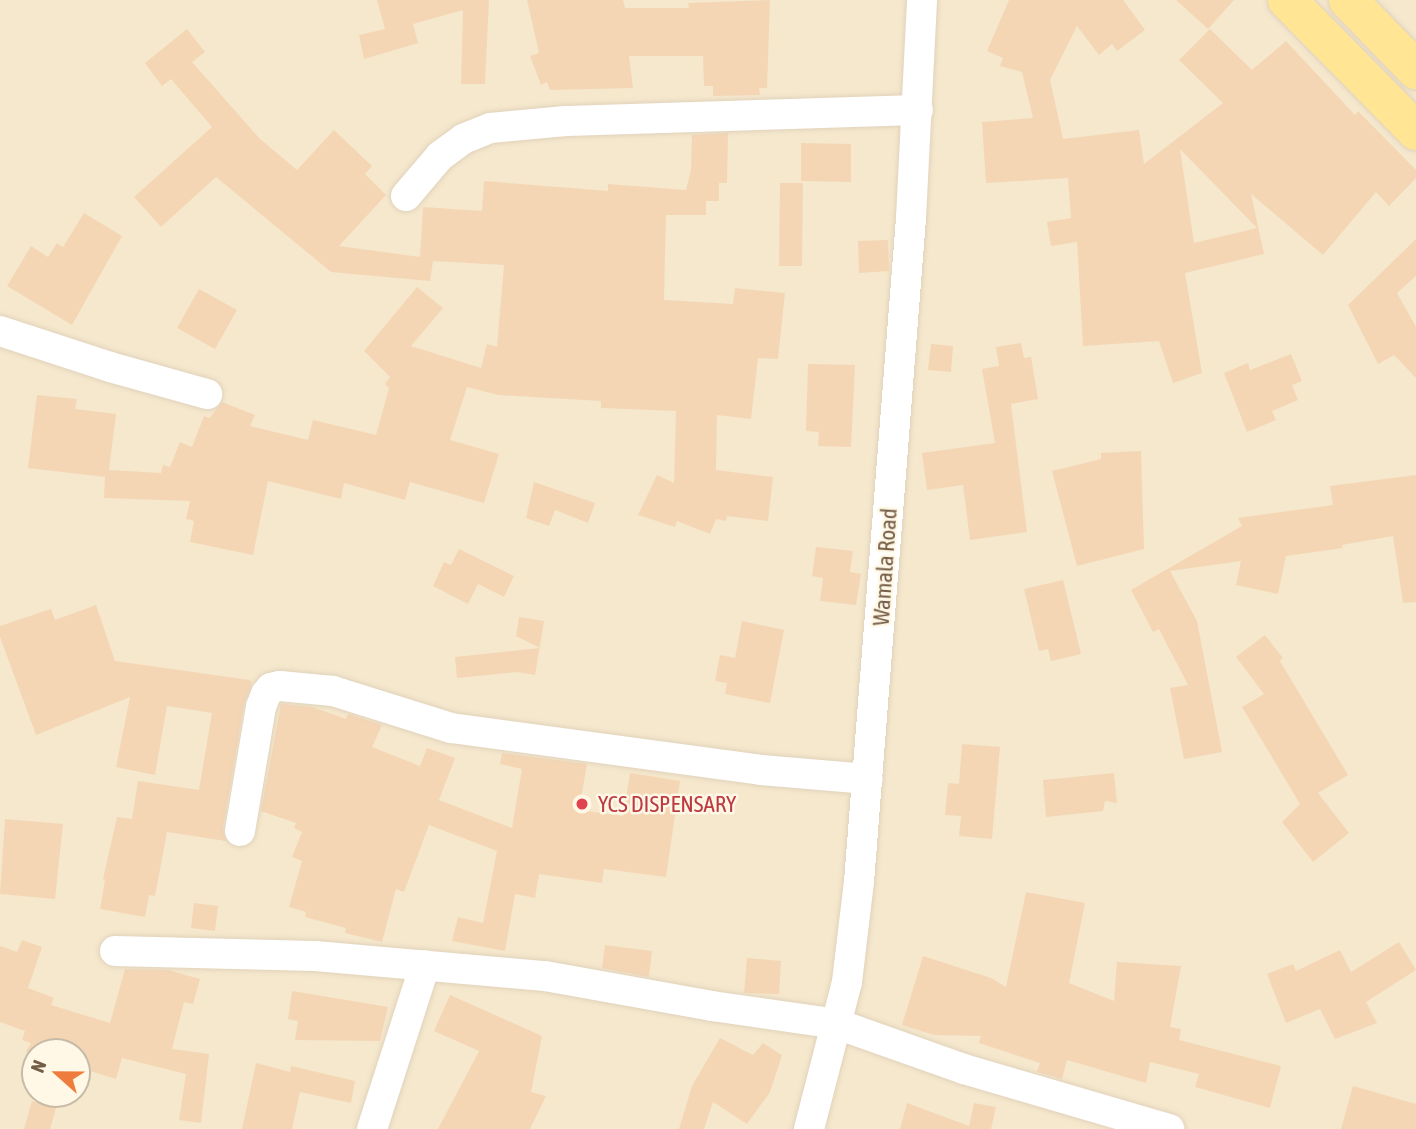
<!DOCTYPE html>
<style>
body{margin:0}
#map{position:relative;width:1416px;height:1129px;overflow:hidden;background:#fdf5df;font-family:"Asap Condensed",sans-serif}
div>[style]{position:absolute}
.residential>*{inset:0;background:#f5e8cd}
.building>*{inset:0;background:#f4d6b5}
.roads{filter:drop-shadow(0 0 2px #e1d2bb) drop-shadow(0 0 2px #e1d2bb)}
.street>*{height:30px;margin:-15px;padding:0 15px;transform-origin:15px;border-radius:15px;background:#fff}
.primary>*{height:38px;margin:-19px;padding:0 19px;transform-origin:19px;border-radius:19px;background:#ffe594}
.dots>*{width:19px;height:19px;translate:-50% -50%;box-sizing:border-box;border:4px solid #fff8e6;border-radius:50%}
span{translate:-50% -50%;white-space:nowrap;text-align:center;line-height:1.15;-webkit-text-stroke:5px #fff8e6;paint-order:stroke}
.street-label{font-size:23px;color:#745c46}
.health-label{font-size:23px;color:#be3a42}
.left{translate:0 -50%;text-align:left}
.north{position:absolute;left:21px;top:1038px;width:70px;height:70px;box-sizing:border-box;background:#fff8e6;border:2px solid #c7baa6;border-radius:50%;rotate:291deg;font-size:19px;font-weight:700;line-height:28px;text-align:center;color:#745c46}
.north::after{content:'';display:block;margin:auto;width:24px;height:32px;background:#ee7c3d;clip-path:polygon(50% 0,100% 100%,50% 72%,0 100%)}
</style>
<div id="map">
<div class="residential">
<i style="clip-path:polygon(evenodd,0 0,1416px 0,1416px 1129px,0 1129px,0 0,35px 1052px,77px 1052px,77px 1094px,35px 1094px,35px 1052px)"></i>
</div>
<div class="building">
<i style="clip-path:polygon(377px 0,489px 0,485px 84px,461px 84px,463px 10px,413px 24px,418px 43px,364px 59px,359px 35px,385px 29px)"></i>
<i style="clip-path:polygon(527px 0,623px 0,625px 8px,689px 8px,688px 3px,770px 0,767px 88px,759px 88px,760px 95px,713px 96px,713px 86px,704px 86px,703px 56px,629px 56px,633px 88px,550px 90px,547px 82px,541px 85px,530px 56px,539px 53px)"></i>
<i style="clip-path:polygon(evenodd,1009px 0,1123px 0,1145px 30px,1117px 51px,1112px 44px,1099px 55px,1077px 26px,1050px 80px,1063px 139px,1139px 130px,1144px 164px,1223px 103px,1179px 60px,1210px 29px,1252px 70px,1286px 41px,1355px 115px,1358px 111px,1416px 170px,1416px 178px,1389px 206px,1376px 192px,1323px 255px,1251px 194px,1264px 254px,1185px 273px,1202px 373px,1173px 383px,1159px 341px,1083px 346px,1077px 242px,1051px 246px,1047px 222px,1071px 218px,1068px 178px,986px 183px,982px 122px,1033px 118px,1022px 72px,1000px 66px,1003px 58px,987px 51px,1009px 0,1180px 149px,1257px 228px,1194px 243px,1180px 149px)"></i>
<i style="clip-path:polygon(1176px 0,1234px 0,1208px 29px)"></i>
<i style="clip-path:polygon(187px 29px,205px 52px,192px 62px,259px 138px,297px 170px,334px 130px,372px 166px,365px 174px,386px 195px,339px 246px,420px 257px,423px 207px,482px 211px,484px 181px,608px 191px,608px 184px,686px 190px,691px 170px,692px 135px,728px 133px,727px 183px,719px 183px,719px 201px,706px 201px,706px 215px,666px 215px,664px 300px,733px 304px,735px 288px,785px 293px,778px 359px,758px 358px,751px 419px,717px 415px,716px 470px,773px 477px,768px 521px,727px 516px,726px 521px,716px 519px,710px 534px,677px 521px,675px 527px,638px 515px,657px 475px,674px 483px,676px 411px,601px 408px,601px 401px,498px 395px,467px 387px,450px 440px,499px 454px,484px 503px,410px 482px,405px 500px,344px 483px,341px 499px,268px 481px,253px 555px,190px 542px,194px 521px,186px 519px,190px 501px,104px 498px,105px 477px,28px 468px,37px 395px,77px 399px,75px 409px,116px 414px,109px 470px,161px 473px,163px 465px,170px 467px,180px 442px,192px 447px,204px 416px,210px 418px,222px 402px,255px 415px,250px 426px,308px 440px,313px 420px,376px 435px,389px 388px,385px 384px,390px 377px,364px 351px,417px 287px,443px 308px,411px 346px,481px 368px,487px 344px,497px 347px,504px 265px,433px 261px,430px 281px,331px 272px,216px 177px,161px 227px,134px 197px,212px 127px,171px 79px,162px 86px,145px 63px)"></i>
<i style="clip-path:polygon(801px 143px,851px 144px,851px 182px,801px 181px)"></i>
<i style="clip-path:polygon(780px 183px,803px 183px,802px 266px,779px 266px)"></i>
<i style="clip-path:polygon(84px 213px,122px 236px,72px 325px,7px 286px,31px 246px,48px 257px,57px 243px,63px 247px)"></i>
<i style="clip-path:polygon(1416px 239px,1416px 276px,1397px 293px,1416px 327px,1416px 378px,1394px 355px,1378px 364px,1348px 305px)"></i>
<i style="clip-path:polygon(888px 240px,889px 271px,859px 273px,858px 241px)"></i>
<i style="clip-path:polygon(199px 289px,237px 310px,215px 349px,177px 328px)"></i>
<i style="clip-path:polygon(1021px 343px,1024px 358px,1031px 357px,1038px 399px,1011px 404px,1027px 532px,970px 540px,963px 485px,927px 490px,922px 453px,995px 443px,982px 369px,999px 366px,996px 347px)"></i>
<i style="clip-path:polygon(931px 344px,953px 346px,951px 372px,928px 370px)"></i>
<i style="clip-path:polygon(1291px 354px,1302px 381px,1292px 385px,1298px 400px,1272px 411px,1276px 420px,1247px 432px,1224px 373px,1248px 363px,1250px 370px)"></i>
<i style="clip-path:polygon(808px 364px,855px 365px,851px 447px,818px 446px,819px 432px,806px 431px)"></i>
<i style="clip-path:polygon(1141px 451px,1144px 549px,1077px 566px,1052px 471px,1101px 459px,1101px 453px)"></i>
<i style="clip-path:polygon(1416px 475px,1416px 602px,1403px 603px,1393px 536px,1342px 545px,1343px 548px,1286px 556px,1278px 594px,1236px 585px,1241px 561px,1170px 571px,1197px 621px,1222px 752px,1184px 759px,1170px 688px,1188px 685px,1159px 629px,1153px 632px,1131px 590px,1242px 526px,1238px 518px,1333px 505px,1330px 486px)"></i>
<i style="clip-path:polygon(534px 482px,595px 503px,588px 523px,555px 510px,549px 526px,526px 518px)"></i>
<i style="clip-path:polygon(816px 547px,853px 551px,850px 572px,861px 574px,856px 605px,820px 601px,823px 578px,812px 576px)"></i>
<i style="clip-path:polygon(459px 549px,514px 576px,504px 597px,478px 584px,468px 604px,433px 586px,444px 562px,451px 565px)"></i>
<i style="clip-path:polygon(1063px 580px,1081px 654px,1051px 661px,1048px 649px,1039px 651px,1024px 589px)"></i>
<i style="clip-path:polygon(96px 605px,115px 661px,250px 680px,252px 684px,244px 704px,223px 828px,226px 841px,167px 832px,155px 896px,149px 895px,145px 917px,100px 909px,105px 880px,103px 879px,117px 817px,132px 819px,138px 781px,199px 790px,212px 713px,167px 706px,155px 775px,116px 767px,130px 697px,36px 735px,0 637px,0 626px,51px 609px,55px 620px)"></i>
<i style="clip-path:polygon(519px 617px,544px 621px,535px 675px,517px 672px,457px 678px,455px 657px,540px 648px,516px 636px)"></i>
<i style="clip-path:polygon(742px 621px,784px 630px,770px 703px,725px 694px,727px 683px,715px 681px,720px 655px,735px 658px)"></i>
<i style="clip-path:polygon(1265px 635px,1283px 658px,1280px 661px,1348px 775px,1318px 793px,1349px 833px,1313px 862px,1282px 822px,1300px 804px,1242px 707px,1264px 694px,1236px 657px)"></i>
<i style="clip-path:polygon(281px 704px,312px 707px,346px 719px,348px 714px,382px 725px,372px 747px,420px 766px,427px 748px,455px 758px,439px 800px,512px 828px,522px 769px,500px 764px,502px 753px,587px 764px,579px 810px,623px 816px,630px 773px,680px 781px,666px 877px,604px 869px,602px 883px,539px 874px,535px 898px,515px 894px,505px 951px,452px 941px,458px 917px,483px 923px,497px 851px,429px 825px,404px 892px,396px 889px,382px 942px,345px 933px,346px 928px,305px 917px,306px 912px,289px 907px,302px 861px,292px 857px,302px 832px,294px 828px,296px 823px,261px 811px)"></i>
<i style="clip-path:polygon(962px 744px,1000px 747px,992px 839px,959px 836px,961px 816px,945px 815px,948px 783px,959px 784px)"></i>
<i style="clip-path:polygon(1114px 773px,1117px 803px,1105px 801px,1103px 811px,1046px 817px,1043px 780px)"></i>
<i style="clip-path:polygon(5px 819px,63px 824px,55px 899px,0 894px)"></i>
<i style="clip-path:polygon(1026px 892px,1085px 903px,1069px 983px,1114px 1001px,1117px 962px,1181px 966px,1170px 1027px,1181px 1029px,1179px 1040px,1281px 1066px,1270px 1108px,1195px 1087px,1199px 1074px,1150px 1062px,1146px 1083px,1067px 1060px,1062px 1079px,1037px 1072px,1040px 1063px,979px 1043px,981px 1036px,934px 1035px,902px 1025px,923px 956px,991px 978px,1006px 987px)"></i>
<i style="clip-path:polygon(194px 903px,218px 906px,215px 931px,191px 928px)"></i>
<i style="clip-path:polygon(22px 940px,42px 947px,28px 988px,54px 998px,51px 1005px,110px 1023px,125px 969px,168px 970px,200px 979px,193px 1004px,184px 1002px,172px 1049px,209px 1054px,201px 1123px,179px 1120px,186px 1074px,122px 1058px,116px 1079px,77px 1067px,77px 1052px,26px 1052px,31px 1043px,22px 1040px,25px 1031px,0 1022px,0 946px,17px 952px)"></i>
<i style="clip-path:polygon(1399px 942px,1416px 970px,1366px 1002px,1377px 1023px,1335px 1039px,1320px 1009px,1286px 1023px,1267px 974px,1293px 964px,1296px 971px,1340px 950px,1351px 972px)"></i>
<i style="clip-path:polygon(605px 945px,652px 951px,649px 977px,602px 968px)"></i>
<i style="clip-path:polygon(747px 958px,781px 961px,779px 994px,744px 993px)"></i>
<i style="clip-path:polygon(292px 991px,388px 1007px,380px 1041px,295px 1040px,298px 1021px,288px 1019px)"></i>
<i style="clip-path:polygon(450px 995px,542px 1036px,531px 1092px,546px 1096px,530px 1129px,438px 1129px,479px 1051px,434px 1031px)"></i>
<i style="clip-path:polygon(720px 1038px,753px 1055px,763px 1043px,782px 1055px,770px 1092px,747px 1124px,713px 1102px,704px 1129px,679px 1129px,692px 1086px)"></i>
<i style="clip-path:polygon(256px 1063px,290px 1072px,291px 1066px,355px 1081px,351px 1103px,300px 1092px,292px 1129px,242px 1129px)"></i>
<i style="clip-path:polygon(1353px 1086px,1416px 1104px,1416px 1129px,1341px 1129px)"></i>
<i style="clip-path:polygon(32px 1101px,56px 1108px,50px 1129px,24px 1129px)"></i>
<i style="clip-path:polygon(907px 1103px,969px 1126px,974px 1103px,996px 1107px,991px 1129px,900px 1129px)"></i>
</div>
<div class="roads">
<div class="street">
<i style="left:406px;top:196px;width:52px;rotate:-49.6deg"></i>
<i style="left:440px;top:156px;width:29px;rotate:-36deg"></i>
<i style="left:463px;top:139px;width:29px;rotate:-22deg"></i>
<i style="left:490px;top:128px;width:76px;rotate:-5.3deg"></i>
<i style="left:566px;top:121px;width:352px;rotate:-1.8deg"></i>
<i style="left:0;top:331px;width:116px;rotate:18.1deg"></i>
<i style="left:110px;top:367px;width:101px;rotate:15.6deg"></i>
<i style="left:240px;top:831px;width:126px;rotate:-80.4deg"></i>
<i style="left:261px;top:707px;width:14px;rotate:-69deg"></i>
<i style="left:266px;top:694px;width:8px;rotate:-50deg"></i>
<i style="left:271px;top:688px;width:9px;rotate:-13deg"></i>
<i style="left:280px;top:686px;width:53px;rotate:5.4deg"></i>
<i style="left:333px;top:691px;width:124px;rotate:17.4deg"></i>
<i style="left:451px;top:728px;width:313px;rotate:7.7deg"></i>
<i style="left:761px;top:770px;width:107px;rotate:4.8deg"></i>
<i style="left:115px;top:951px;width:200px;rotate:1.4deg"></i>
<i style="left:315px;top:956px;width:231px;rotate:5deg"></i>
<i style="left:545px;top:976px;width:170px;rotate:10.2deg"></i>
<i style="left:712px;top:1006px;width:126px;rotate:8.2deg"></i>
<i style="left:837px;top:1024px;width:135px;rotate:19.5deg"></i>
<i style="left:964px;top:1069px;width:214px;rotate:16.3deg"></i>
<i style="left:372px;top:1129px;width:172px;rotate:-72.1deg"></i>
<i style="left:809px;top:1129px;width:152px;rotate:-75.5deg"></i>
<i style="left:847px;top:982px;width:101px;rotate:-83.2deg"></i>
<i style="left:859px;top:882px;width:666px;rotate:-85.52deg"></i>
<i style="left:911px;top:218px;width:218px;rotate:-87.1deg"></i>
</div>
<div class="primary">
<i style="left:1287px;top:0;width:184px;rotate:45.4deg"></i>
<i style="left:1348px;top:0;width:98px;rotate:45.8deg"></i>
</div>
</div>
<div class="dots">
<i style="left:582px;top:804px;background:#e0444e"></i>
</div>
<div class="street-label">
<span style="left:885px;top:567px;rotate:-86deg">Wamala Road</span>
</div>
<div class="health-label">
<span class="left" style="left:598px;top:804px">YCS DISPENSARY</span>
</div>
<div class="north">N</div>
</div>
